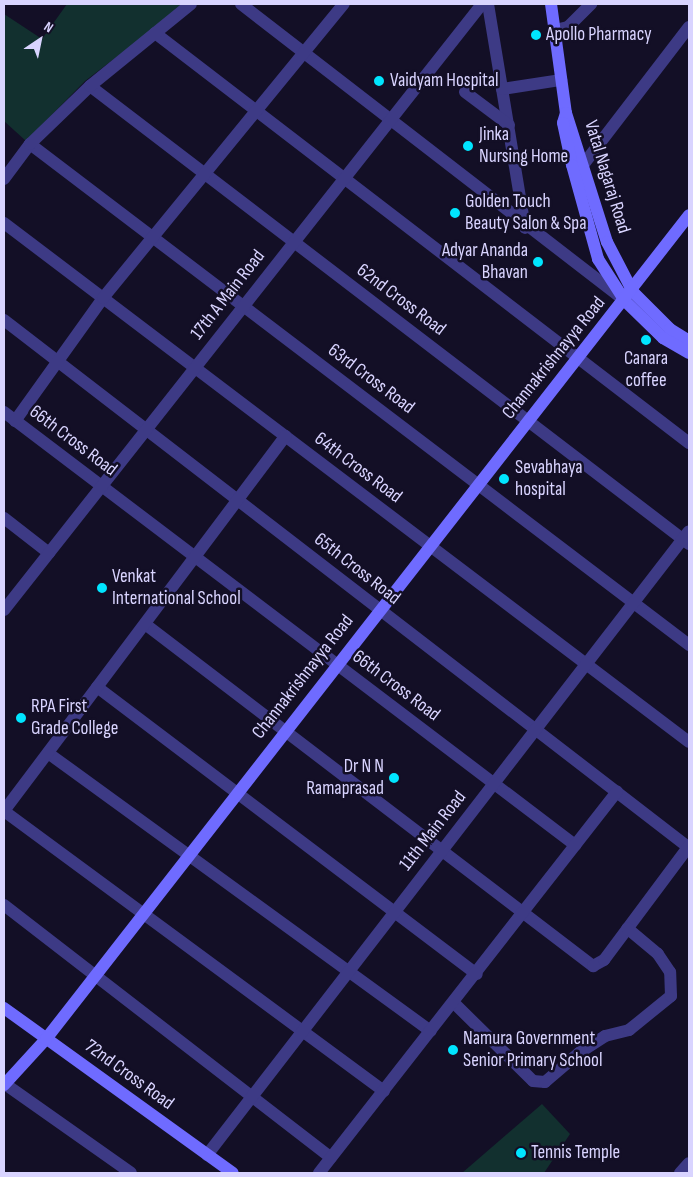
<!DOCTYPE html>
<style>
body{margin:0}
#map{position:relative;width:693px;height:1177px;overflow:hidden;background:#130f26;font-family:"Sofia Sans Condensed",sans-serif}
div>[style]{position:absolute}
.green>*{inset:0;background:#12302f}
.street>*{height:12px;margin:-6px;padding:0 6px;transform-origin:6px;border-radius:6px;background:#3d3a85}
.secondary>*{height:12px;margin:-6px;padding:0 6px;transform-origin:6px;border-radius:6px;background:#6f6bff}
.dots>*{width:14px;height:14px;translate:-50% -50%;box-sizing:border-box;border:2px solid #130f26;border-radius:50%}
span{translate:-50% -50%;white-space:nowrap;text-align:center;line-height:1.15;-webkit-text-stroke:5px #130f26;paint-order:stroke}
.poi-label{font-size:19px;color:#d9d4ff}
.left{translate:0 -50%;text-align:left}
.right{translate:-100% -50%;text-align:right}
.street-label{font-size:19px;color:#d9d4ff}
.frame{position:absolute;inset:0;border:5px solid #d9d4ff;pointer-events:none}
.north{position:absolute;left:15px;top:15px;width:50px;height:50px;-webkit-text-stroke:4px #130f26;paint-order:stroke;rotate:34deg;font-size:14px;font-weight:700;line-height:20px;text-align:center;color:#d9d4ff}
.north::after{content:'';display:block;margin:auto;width:18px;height:22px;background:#d9d4ff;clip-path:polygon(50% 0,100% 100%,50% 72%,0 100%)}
</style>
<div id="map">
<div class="green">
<i style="clip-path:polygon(67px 4px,186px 4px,85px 81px,26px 141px,4px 121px,4px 14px,42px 39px)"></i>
<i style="clip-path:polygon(542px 1104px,570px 1134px,544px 1173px,462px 1173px)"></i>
</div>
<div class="street">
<i style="left:241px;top:4px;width:485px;rotate:37.7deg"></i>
<i style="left:488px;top:4px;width:227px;rotate:80.6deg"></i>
<i style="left:555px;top:30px;width:13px;rotate:-13deg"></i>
<i style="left:568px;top:27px;width:33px;rotate:-45deg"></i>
<i style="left:155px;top:33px;width:673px;rotate:37.52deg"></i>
<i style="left:90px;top:86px;width:754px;rotate:37.4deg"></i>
<i style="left:502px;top:89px;width:60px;rotate:-8.7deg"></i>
<i style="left:465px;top:92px;width:55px;rotate:36.9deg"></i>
<i style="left:30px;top:144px;width:828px;rotate:37.24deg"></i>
<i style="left:583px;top:165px;width:174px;rotate:-52.5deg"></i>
<i style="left:4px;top:179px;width:44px;rotate:-53.4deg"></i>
<i style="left:30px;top:144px;width:83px;rotate:-44deg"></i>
<i style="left:90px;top:86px;width:130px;rotate:-39.1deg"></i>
<i style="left:4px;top:223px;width:859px;rotate:37.15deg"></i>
<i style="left:4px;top:320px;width:863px;rotate:37.61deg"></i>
<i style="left:4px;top:412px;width:717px;rotate:37.17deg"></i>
<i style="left:15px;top:421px;width:151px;rotate:-54.4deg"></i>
<i style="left:103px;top:298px;width:380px;rotate:-50.7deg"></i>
<i style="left:4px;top:518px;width:57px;rotate:37.9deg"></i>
<i style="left:4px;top:610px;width:772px;rotate:-51.73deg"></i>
<i style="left:145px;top:624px;width:564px;rotate:37.36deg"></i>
<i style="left:593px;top:966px;width:13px;rotate:-29deg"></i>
<i style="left:604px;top:960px;width:142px;rotate:-53.3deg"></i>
<i style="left:97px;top:687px;width:476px;rotate:37.1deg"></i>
<i style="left:48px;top:753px;width:473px;rotate:36deg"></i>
<i style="left:4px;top:811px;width:472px;rotate:36.4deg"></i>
<i style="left:4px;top:811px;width:469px;rotate:-53.1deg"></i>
<i style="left:4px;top:905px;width:413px;rotate:37.7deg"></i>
<i style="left:454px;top:1003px;width:111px;rotate:44.6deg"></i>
<i style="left:533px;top:1081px;width:12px;rotate:5deg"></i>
<i style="left:545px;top:1082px;width:45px;rotate:-40.5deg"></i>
<i style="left:579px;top:1053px;width:31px;rotate:-33deg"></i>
<i style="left:605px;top:1036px;width:25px;rotate:-14deg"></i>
<i style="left:629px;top:1030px;width:54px;rotate:-39deg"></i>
<i style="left:671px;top:996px;width:24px;rotate:-92deg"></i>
<i style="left:670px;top:972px;width:22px;rotate:-124deg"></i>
<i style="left:658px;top:954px;width:40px;rotate:-140deg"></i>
<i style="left:5px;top:1084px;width:154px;rotate:35.2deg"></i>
<i style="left:207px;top:1155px;width:788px;rotate:-52.32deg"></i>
<i style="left:319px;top:1173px;width:484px;rotate:-52deg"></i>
<i style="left:680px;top:1173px;width:13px;rotate:-48deg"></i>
</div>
<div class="secondary">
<i style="left:551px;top:4px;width:110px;rotate:82.2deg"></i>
<i style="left:566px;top:113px;width:135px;rotate:72.4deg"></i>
<i style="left:607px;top:242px;width:56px;rotate:62.5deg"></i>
<i style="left:633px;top:292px;width:52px;rotate:45deg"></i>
<i style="left:670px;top:329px;width:22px;rotate:32deg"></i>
<i style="left:566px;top:113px;width:10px;rotate:107deg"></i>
<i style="left:563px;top:123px;width:43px;rotate:77.9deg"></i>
<i style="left:572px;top:165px;width:98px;rotate:74.5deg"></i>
<i style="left:598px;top:259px;width:50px;rotate:57.3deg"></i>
<i style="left:625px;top:301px;width:53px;rotate:44.2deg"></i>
<i style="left:663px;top:338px;width:30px;rotate:30deg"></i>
<i style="left:4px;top:1008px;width:282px;rotate:35.8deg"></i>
<i style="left:4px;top:1085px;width:62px;rotate:-47.6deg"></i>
<i style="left:46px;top:1039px;width:1045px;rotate:-52.03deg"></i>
</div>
<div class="dots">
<i style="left:536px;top:35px;background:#00e5ff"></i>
<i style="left:379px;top:81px;background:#00e5ff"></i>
<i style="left:468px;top:146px;background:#00e5ff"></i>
<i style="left:455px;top:213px;background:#00e5ff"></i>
<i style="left:538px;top:262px;background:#00e5ff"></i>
<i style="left:646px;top:340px;background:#00e5ff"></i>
<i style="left:504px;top:479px;background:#00e5ff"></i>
<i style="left:102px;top:588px;background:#00e5ff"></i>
<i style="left:21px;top:718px;background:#00e5ff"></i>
<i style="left:394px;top:778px;background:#00e5ff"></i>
<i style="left:453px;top:1050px;background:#00e5ff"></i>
<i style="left:521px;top:1153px;background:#00e5ff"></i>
</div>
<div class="poi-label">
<span class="left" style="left:546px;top:35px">Apollo Pharmacy</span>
<span class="left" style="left:390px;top:81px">Vaidyam Hospital</span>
<span class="left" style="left:479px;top:146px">Jinka<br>Nursing Home</span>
<span class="left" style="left:465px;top:213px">Golden Touch<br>Beauty Salon &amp; Spa</span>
<span class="right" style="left:528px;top:262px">Adyar Ananda<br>Bhavan</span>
<span style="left:646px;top:370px">Canara<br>coffee</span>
<span class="left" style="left:515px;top:479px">Sevabhaya<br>hospital</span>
<span class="left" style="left:112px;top:588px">Venkat<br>International School</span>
<span class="left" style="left:31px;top:718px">RPA First<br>Grade College</span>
<span class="right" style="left:384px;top:778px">Dr N N<br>Ramaprasad</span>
<span class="left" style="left:463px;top:1050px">Namura Government<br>Senior Primary School</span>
<span class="left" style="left:531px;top:1153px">Tennis Temple</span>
</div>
<div class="street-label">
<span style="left:607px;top:177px;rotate:73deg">Vatal Nagaraj Road</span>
<span style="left:228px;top:295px;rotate:-52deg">17th A Main Road</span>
<span style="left:401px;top:300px;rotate:37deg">62nd Cross Road</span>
<span style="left:554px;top:358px;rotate:-51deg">Channakrishnayya Road</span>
<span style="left:371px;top:379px;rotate:37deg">63rd Cross Road</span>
<span style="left:73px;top:441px;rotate:37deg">66th Cross Road</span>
<span style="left:358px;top:468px;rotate:37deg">64th Cross Road</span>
<span style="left:357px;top:569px;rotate:38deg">65th Cross Road</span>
<span style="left:303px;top:677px;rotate:-52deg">Channakrishnayya Road</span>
<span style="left:396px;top:686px;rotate:37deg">66th Cross Road</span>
<span style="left:433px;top:831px;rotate:-52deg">11th Main Road</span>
<span style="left:129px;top:1075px;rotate:36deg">72nd Cross Road</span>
</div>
<div class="frame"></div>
<div class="north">N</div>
</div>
